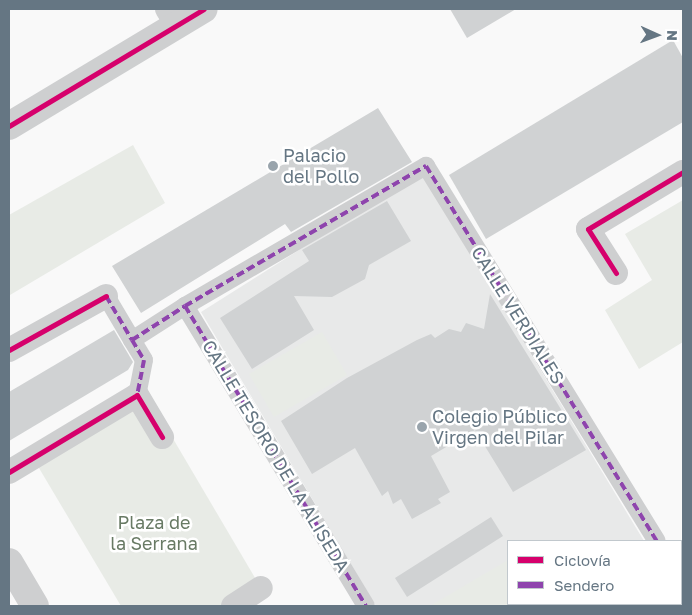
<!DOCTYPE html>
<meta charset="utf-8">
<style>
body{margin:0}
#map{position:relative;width:692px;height:615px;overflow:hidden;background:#f9f9f9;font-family:"Golos Text",sans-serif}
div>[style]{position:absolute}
.built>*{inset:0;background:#e8e9e9}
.green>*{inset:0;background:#e8ebe6}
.building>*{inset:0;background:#d0d2d3}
.pedestrian>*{height:18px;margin:-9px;padding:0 9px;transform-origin:9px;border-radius:9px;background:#cecfd0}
.minor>*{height:24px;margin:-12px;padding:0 12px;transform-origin:12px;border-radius:12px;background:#cecfd0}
.tertiary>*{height:28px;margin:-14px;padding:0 14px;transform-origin:14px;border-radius:14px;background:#cecfd0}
.quiet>*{height:4px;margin-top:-2px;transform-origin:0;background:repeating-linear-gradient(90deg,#8e44ad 0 8px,transparent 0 12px)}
.cycleway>*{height:5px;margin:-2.5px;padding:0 2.5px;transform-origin:2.5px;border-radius:2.5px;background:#d6006c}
.dots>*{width:14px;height:14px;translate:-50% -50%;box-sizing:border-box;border:2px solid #fff;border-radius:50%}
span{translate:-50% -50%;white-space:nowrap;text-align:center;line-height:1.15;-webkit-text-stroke:5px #fff;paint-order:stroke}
.poi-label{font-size:18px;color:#657683}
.left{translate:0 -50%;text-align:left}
.street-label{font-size:18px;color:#657683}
.park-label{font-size:18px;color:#687a64}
.frame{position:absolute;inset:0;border:10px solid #657683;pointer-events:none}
.legend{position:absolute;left:507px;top:540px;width:175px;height:65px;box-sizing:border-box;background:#fff;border:1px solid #c1c8cd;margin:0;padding:6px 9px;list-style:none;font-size:15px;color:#657683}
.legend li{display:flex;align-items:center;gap:10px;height:25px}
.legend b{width:25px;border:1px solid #c1c8cd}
.north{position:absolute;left:632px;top:10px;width:50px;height:50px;-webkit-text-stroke:4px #fff;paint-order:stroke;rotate:92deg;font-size:14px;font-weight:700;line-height:20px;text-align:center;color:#657683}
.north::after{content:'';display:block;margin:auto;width:18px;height:22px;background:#657683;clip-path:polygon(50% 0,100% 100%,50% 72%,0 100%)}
</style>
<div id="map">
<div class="built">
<i style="clip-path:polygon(421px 173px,644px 541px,508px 541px,508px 604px,681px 603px,683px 606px,376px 606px,201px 312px)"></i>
</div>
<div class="green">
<i style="clip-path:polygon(133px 145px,165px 203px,10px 295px,9px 215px)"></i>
<i style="clip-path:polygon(683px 200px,683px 342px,639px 369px,605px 310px,652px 280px,625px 234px)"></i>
<i style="clip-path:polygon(322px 332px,347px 375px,274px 417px,249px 374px)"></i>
<i style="clip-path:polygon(137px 395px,172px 437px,261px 588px,233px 606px,121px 606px,33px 458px)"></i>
<i style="clip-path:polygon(508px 560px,508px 604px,570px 604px,572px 606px,430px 606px)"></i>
</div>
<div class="building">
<i style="clip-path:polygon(450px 9px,516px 9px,467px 38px)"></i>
<i style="clip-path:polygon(673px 40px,683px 58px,683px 122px,486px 239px,449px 175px)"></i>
<i style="clip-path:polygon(378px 108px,412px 162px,291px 232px,285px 224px,141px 313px,112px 266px)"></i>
<i style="clip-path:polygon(387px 201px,411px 241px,369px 265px,365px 279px,332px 297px,294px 296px,314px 330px,252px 369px,220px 318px,309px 261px,302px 250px)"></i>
<i style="clip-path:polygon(490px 294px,586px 450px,513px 492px,475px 430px,431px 456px,450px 492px,438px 499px,441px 503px,412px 519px,401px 499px,393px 504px,388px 491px,382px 496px,355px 448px,312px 474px,281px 421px,347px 378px,417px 340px,431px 334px,435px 338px,449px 329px,461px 332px,466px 323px,484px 329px)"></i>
<i style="clip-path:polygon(114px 330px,133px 362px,128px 370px,9px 441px,9px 392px)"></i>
<i style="clip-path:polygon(491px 517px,503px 536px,407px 597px,395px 578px)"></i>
</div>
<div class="pedestrian">
<i style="left:106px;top:296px;width:51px;rotate:59.4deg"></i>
<i style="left:132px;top:340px;width:63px;rotate:-32.7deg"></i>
<i style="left:185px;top:306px;width:279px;rotate:-30.2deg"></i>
<i style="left:426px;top:166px;width:440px;rotate:58.4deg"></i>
<i style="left:185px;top:306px;width:350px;rotate:58.9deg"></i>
<i style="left:132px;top:340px;width:23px;rotate:59deg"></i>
<i style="left:144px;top:360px;width:36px;rotate:101deg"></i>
<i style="left:681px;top:580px;width:5px;rotate:68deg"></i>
</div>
<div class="minor">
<i style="left:167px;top:9px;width:19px;rotate:58deg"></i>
<i style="left:616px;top:273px;width:52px;rotate:-122.5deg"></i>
<i style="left:588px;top:229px;width:111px;rotate:-31deg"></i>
<i style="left:9px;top:350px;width:111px;rotate:-29.1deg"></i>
<i style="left:9px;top:472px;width:149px;rotate:-31deg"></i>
<i style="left:137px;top:395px;width:49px;rotate:59.2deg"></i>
<i style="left:233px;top:606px;width:33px;rotate:-33deg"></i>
</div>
<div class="tertiary">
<i style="left:9px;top:126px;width:227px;rotate:-31deg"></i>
<i style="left:9px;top:562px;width:51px;rotate:59.4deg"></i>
</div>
<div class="quiet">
<i style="left:106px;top:296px;width:51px;rotate:59.4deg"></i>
<i style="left:132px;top:340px;width:63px;rotate:-32.7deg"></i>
<i style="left:185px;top:306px;width:279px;rotate:-30.2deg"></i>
<i style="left:426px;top:166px;width:440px;rotate:58.4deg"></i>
<i style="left:185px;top:306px;width:350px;rotate:58.9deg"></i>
<i style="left:132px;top:340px;width:23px;rotate:59deg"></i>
<i style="left:144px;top:360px;width:36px;rotate:101deg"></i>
<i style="left:681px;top:580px;width:5px;rotate:68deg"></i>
</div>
<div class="cycleway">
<i style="left:9px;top:126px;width:227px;rotate:-31deg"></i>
<i style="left:616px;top:273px;width:52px;rotate:-122.5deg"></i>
<i style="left:588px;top:229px;width:111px;rotate:-31deg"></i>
<i style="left:9px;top:350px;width:111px;rotate:-29.1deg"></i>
<i style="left:9px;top:472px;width:149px;rotate:-31deg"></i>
<i style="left:137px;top:395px;width:49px;rotate:59.2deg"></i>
</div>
<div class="dots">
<i style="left:273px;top:166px;background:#99a4ac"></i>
<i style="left:422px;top:427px;background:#99a4ac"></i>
</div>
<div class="poi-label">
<span class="left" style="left:283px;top:166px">Palacio<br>del Pollo</span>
<span class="left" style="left:432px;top:427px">Colegio Público<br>Virgen del Pilar</span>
</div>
<div class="street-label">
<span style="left:518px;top:315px;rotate:58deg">CALLE VERDIALES</span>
<span style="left:276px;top:456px;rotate:59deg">CALLE TESORO DE LA ALISEDA</span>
</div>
<div class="park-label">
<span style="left:154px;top:533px">Plaza de<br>la Serrana</span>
</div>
<div class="frame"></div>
<ul class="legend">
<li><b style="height:6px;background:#d6006c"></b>Ciclovía</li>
<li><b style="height:6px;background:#8e44ad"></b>Sendero</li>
</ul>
<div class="north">N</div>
</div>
